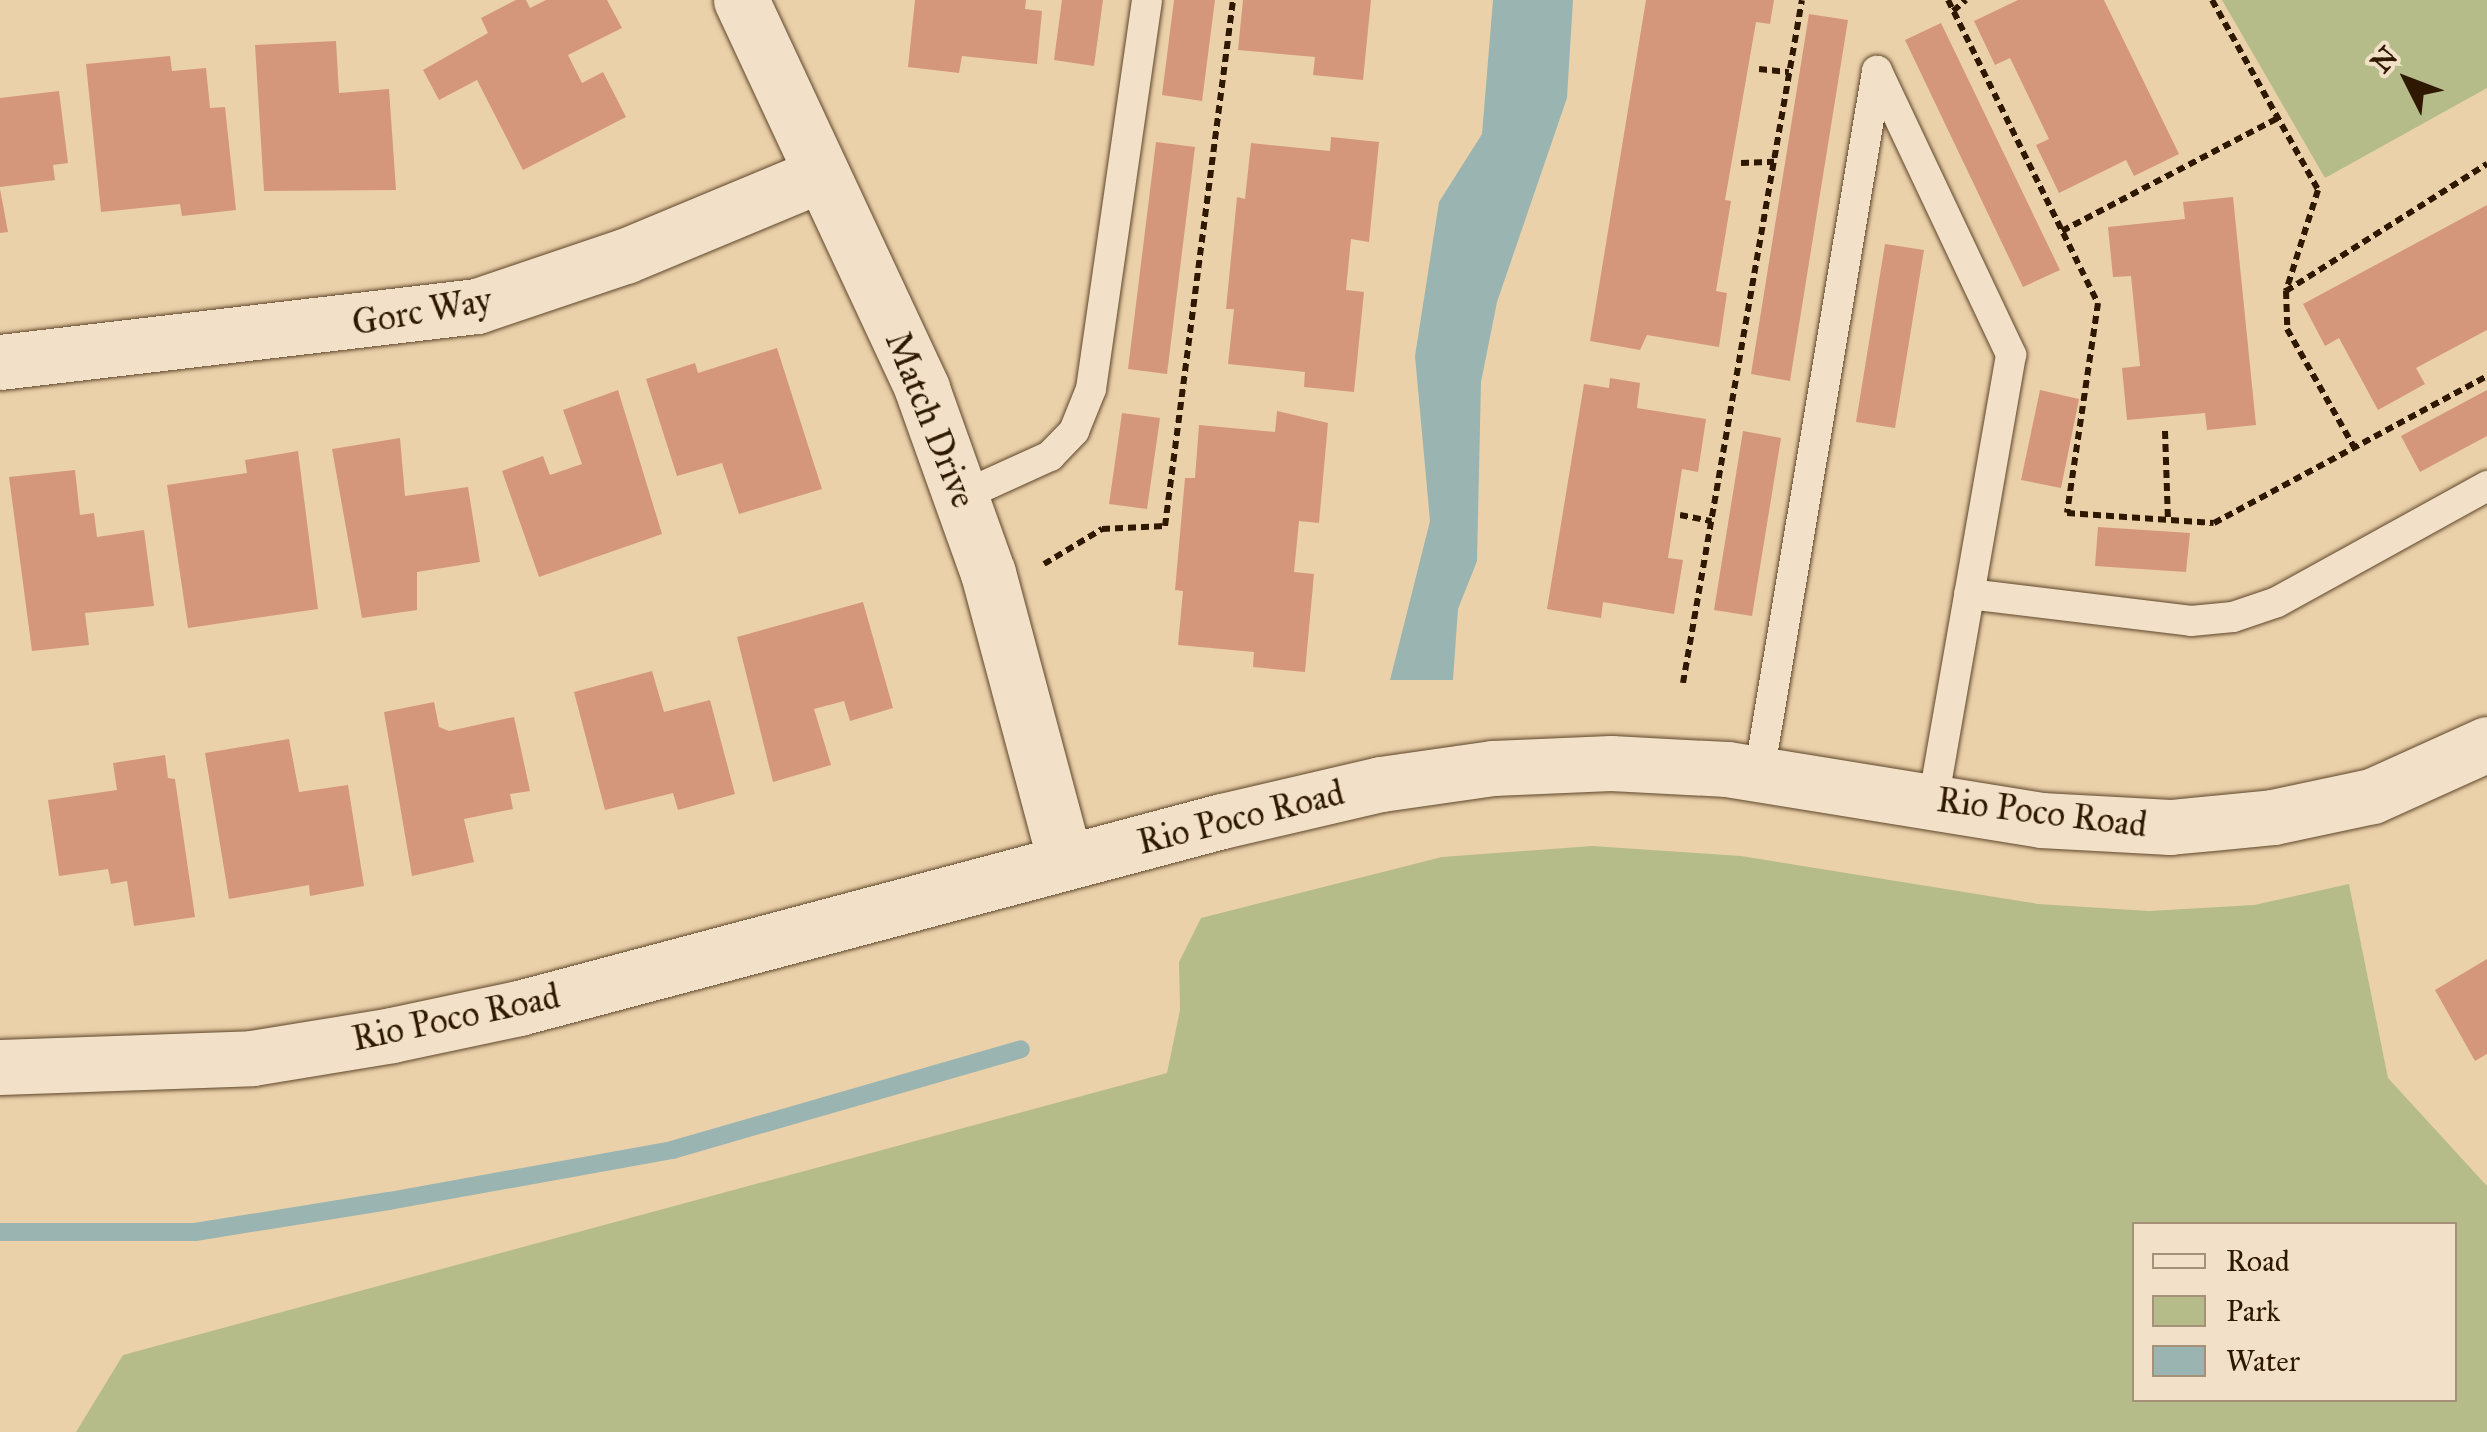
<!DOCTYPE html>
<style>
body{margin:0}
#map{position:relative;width:2487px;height:1432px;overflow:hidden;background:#ebd1aa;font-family:"IM FELL Great Primer",serif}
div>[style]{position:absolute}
.green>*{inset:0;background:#b5bc8a}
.water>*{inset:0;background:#9ab5b1}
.stream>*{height:18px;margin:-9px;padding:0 9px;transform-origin:9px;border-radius:9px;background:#9ab5b1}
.building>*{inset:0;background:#d4977c}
.path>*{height:6px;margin-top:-3px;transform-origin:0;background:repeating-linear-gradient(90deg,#2f1800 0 8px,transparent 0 13px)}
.roads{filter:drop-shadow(0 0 2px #5e462a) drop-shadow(0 0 2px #5e462a)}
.lane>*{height:30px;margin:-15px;padding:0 15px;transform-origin:15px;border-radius:15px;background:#f2e1c8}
.street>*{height:55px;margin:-27.5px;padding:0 27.5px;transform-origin:27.5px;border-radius:27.5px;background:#f2e1c8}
span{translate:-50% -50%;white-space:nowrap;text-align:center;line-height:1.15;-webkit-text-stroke:8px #f2e1c8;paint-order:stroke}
.street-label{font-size:35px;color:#2f1800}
.legend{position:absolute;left:2132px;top:1222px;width:325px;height:180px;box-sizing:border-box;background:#f2e1c8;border:2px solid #a49178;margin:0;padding:12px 18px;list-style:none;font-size:30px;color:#2f1800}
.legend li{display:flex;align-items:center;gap:20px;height:50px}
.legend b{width:50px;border:2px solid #a49178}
.north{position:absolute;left:2357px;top:30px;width:100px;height:100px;-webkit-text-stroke:8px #f2e1c8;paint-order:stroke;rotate:312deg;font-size:28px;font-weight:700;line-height:40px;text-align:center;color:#2f1800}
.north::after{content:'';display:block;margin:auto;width:35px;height:45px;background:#2f1800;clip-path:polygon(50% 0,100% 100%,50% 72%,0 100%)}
</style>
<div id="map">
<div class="green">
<i style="clip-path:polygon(2222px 0,2487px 0,2487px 88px,2325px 178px)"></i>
<i style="clip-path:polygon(evenodd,1592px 846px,1741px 856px,2038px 904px,2149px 911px,2254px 905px,2349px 884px,2388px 1078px,2487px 1186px,2487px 1432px,76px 1432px,123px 1355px,1167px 1073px,1180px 1010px,1179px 962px,1201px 918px,1442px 857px,1592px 846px,2134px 1224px,2454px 1224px,2454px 1400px,2134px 1400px,2134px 1224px)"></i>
</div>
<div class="water">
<i style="clip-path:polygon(1493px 0,1573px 0,1567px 98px,1497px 302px,1481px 382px,1477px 561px,1458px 609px,1453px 680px,1390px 680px,1430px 521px,1415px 356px,1439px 202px,1482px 134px)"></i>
</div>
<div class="stream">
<i style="left:0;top:1232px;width:195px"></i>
<i style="left:195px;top:1232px;width:196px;rotate:-9.1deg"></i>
<i style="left:389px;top:1201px;width:288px;rotate:-10.2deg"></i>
<i style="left:672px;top:1150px;width:363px;rotate:-16.1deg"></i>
</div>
<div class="building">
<i style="clip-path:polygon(516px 0,526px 0,530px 8px,546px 0,607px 0,622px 28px,568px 55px,582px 83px,603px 72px,626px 117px,523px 170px,477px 80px,439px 100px,423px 70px,488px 33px,481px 18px)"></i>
<i style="clip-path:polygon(915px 0,1026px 0,1025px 9px,1042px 11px,1037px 64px,962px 56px,959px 73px,908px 67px)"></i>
<i style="clip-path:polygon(1062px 0,1103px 0,1094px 66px,1054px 60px)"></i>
<i style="clip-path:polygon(1174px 0,1215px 0,1202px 101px,1162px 95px)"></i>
<i style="clip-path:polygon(1243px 0,1371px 0,1363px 80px,1313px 75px,1315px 57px,1238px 50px)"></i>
<i style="clip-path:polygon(1646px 0,1774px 0,1770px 24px,1756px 22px,1725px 200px,1731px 201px,1716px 291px,1727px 293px,1719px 347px,1647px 335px,1640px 350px,1590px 341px)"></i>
<i style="clip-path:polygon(2018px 0,2104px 0,2179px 154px,2134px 176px,2126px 160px,2059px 193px,2036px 145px,2049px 139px,2010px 58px,1995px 65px,1974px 21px)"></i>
<i style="clip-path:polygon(1809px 14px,1848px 20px,1790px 381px,1751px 374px)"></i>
<i style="clip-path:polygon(1941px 23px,2060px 270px,2023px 287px,1905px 40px)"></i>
<i style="clip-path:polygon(336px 41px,339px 93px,389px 89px,396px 190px,264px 191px,255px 45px)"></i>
<i style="clip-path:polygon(170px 56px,172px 71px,206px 68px,210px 108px,225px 107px,236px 210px,182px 216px,180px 204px,101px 212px,86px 64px)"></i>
<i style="clip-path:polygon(59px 91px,68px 163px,53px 165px,55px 180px,0 187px,0 98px)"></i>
<i style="clip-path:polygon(1331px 137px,1379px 142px,1369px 242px,1351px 239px,1346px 290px,1364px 292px,1354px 392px,1304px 387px,1305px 372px,1228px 364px,1234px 309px,1226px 309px,1237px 197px,1245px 199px,1251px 143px,1330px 151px)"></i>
<i style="clip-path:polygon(1156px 142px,1195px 147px,1167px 374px,1128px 369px)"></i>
<i style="clip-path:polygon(0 189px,8px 232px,0 233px)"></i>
<i style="clip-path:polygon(2233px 197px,2256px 425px,2207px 430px,2205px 413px,2127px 420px,2122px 368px,2140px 366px,2131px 276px,2113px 277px,2108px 227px,2185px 219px,2183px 202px)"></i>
<i style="clip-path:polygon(2487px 205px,2487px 330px,2416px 368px,2425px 384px,2378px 410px,2339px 338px,2325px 346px,2303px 304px)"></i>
<i style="clip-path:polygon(1885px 244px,1924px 250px,1895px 428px,1856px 422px)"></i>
<i style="clip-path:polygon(777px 348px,822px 489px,739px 514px,722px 463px,677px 476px,646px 379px,695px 363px,698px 373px)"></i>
<i style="clip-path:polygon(1610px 378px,1640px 383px,1637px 408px,1706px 419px,1698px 472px,1682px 469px,1668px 558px,1683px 560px,1674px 614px,1603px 602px,1601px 618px,1547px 609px,1584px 384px,1609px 388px)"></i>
<i style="clip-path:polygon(618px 390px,662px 534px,539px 577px,502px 471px,543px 456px,550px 475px,582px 464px,563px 410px)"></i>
<i style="clip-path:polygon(2040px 390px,2079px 399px,2061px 488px,2021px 480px)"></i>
<i style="clip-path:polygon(2487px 390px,2487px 436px,2420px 472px,2401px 436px)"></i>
<i style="clip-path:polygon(1277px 411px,1328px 423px,1319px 523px,1299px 521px,1294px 572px,1314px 574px,1305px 672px,1253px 667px,1254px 652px,1178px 645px,1183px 591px,1175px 590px,1185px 478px,1195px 478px,1199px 425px,1275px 432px)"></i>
<i style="clip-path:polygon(1122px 413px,1160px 418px,1147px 509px,1109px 504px)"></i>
<i style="clip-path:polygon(1743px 431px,1781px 438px,1752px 616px,1714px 610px)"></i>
<i style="clip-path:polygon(400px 438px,405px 496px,468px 487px,480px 562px,417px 572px,417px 610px,362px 618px,332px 449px)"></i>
<i style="clip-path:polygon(298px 451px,318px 609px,188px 628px,167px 485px,247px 473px,245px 460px)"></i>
<i style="clip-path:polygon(75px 470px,80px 515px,94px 513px,97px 537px,144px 530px,154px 606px,85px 613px,89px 645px,32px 651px,9px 477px)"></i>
<i style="clip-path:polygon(2098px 527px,2190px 533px,2186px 572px,2095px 566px)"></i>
<i style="clip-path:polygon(863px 602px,893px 708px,850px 721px,844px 701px,814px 709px,831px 765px,773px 782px,737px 637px)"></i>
<i style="clip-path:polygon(652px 671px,664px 712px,710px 700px,735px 794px,678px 810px,673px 793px,605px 810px,574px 692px)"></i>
<i style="clip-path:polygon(434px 702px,439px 727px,449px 731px,514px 717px,530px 791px,510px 794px,513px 809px,464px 819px,474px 862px,412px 876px,384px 712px)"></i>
<i style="clip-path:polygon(289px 739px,299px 792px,348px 785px,364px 886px,310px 896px,309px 885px,229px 899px,205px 753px)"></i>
<i style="clip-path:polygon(165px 755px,168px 778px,175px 779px,195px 917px,134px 926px,127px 881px,111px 884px,108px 869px,59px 876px,48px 800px,117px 790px,113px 763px)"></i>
<i style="clip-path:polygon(2487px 959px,2487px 1054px,2475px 1061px,2435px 990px)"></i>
</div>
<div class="path">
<i style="left:1948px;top:0;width:338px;rotate:63.7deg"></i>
<i style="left:2098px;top:303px;width:212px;rotate:98.4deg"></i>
<i style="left:2067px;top:513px;width:147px;rotate:3.9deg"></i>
<i style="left:2214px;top:523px;width:310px;rotate:-28.3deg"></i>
<i style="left:2212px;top:0;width:218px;rotate:60.8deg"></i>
<i style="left:2318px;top:190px;width:106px;rotate:107.6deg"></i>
<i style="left:2286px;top:291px;width:238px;rotate:-32.3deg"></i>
<i style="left:1953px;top:11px;width:17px;rotate:-40deg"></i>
<i style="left:1759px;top:69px;width:30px;rotate:6deg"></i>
<i style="left:1741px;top:163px;width:33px;rotate:-2deg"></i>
<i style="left:2062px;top:231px;width:244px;rotate:-27.6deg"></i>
<i style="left:2286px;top:291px;width:38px;rotate:88deg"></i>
<i style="left:2287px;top:329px;width:136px;rotate:60.4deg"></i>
<i style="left:2165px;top:431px;width:89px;rotate:88.1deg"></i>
<i style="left:1680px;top:515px;width:32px;rotate:11deg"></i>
<i style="left:1044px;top:564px;width:68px;rotate:-31.1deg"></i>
<i style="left:1102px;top:529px;width:63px;rotate:-2.7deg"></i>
<i style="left:1165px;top:526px;width:530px;rotate:-82.63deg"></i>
<i style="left:1683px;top:683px;width:693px;rotate:-80.12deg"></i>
</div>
<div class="roads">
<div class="lane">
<i style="left:962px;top:496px;width:97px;rotate:-24.4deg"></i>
<i style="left:1050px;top:456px;width:35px;rotate:-46deg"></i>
<i style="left:1074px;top:431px;width:45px;rotate:-68deg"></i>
<i style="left:1091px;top:389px;width:393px;rotate:-81.8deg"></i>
<i style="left:1969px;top:594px;width:224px;rotate:6.9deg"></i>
<i style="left:2191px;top:621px;width:42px;rotate:-5.4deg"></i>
<i style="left:2233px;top:617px;width:46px;rotate:-18.8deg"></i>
<i style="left:2277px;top:602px;width:240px;rotate:-28.9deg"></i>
<i style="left:1759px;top:774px;width:713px;rotate:-80.47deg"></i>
<i style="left:1877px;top:71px;width:314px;rotate:64.7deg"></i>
<i style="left:2011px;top:355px;width:453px;rotate:99.9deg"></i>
</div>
<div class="street">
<i style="left:741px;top:0;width:429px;rotate:65deg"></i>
<i style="left:922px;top:389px;width:195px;rotate:70.3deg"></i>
<i style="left:988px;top:573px;width:298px;rotate:75deg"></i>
<i style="left:0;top:362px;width:480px;rotate:-6.7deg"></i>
<i style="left:477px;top:306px;width:156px;rotate:-18.7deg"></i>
<i style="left:625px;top:256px;width:213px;rotate:-22.6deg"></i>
<i style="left:0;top:1067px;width:252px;rotate:-2deg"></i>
<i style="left:252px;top:1058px;width:142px;rotate:-9.3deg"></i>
<i style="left:392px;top:1035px;width:130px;rotate:-12deg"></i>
<i style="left:519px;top:1008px;width:727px;rotate:-14.9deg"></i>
<i style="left:1222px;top:821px;width:163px;rotate:-13.1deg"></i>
<i style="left:1381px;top:784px;width:113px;rotate:-8.1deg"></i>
<i style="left:1493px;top:768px;width:118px;rotate:-2.4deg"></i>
<i style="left:1611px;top:763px;width:116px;rotate:3deg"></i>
<i style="left:1727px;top:769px;width:318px;rotate:9.2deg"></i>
<i style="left:2041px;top:820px;width:129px;rotate:3.1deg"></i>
<i style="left:2170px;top:827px;width:103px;rotate:-5.5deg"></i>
<i style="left:2273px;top:817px;width:101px;rotate:-12deg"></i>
<i style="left:2372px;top:796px;width:126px;rotate:-24.3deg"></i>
</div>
</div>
<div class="street-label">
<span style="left:422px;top:312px;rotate:-10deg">Gorc Way</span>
<span style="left:930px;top:420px;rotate:68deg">Match Drive</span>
<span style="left:2042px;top:813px;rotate:7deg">Rio Poco Road</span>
<span style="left:1241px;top:818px;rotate:-14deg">Rio Poco Road</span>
<span style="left:456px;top:1018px;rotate:-12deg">Rio Poco Road</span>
</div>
<ul class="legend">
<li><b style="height:12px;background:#f2e1c8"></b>Road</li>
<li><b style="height:28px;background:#b5bc8a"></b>Park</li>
<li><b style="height:28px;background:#9ab5b1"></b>Water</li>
</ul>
<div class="north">N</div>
</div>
